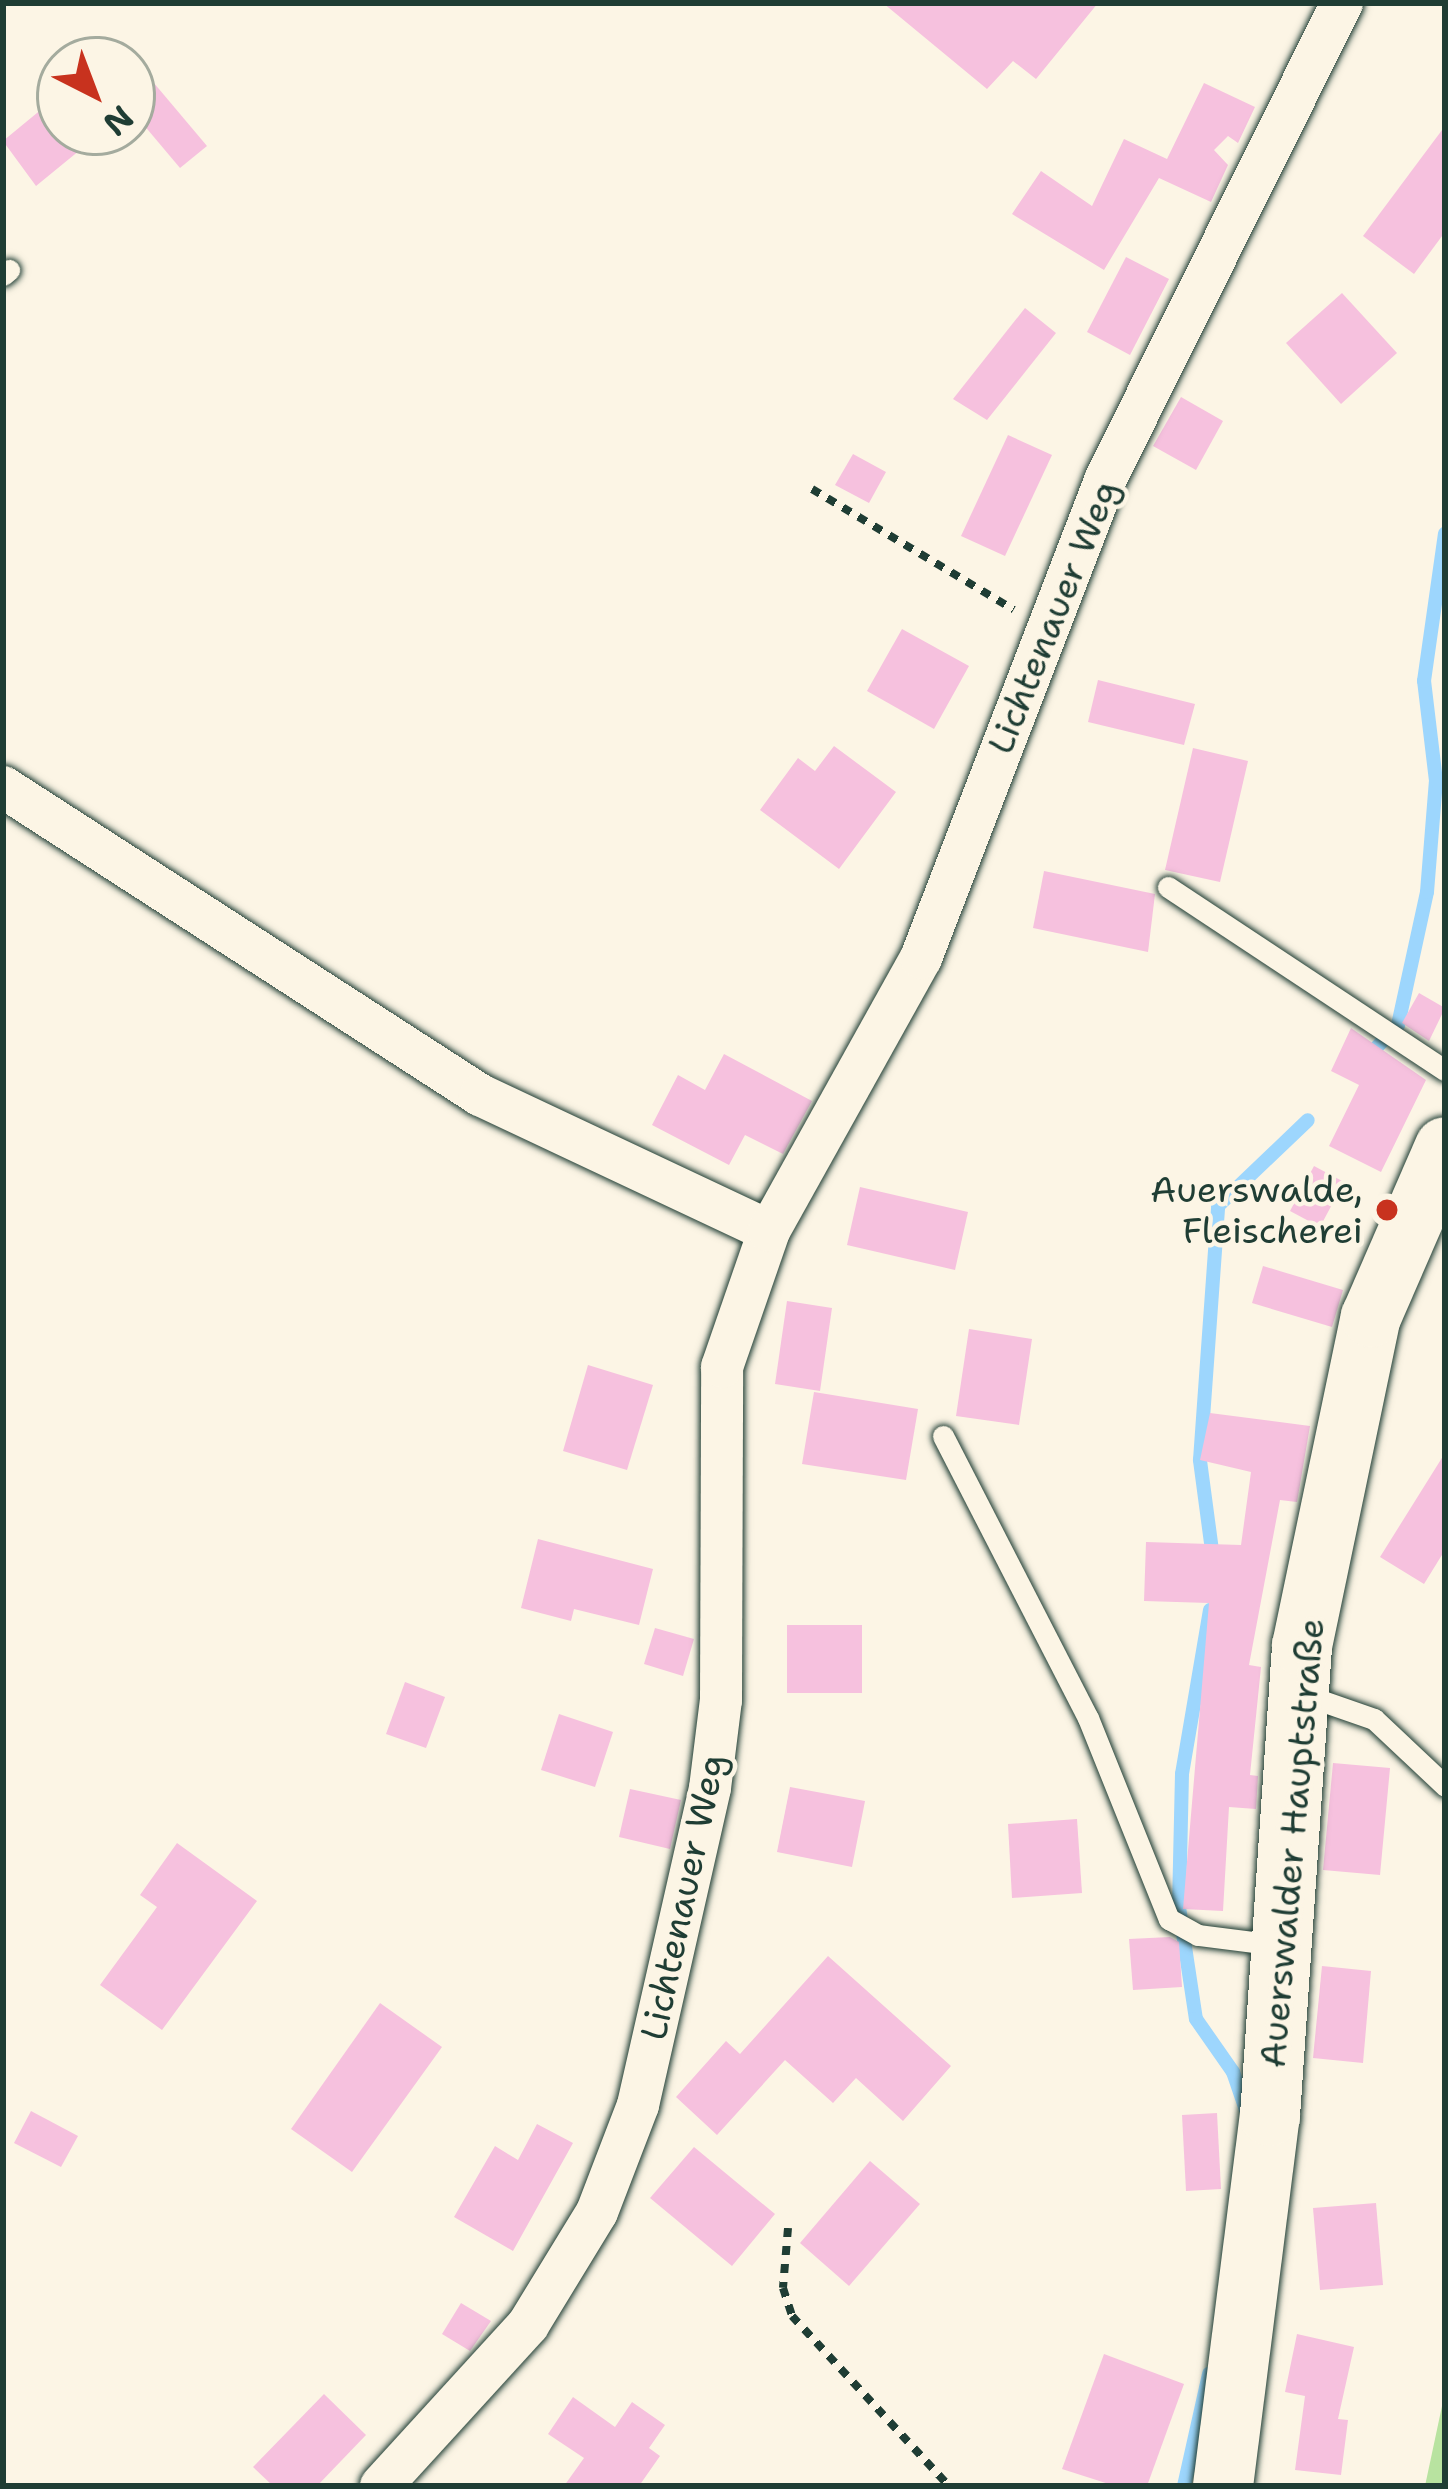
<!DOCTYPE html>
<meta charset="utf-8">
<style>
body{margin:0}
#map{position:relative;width:1448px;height:2489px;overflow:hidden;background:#fcf5e5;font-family:"Shantell Sans",sans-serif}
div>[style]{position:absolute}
.green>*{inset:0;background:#b8e3a0}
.stream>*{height:14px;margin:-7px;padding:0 7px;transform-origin:7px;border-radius:7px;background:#9dd6fd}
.building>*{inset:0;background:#f6c1de}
.path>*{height:8px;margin-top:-4px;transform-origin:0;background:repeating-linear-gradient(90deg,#1f3d34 0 9px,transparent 0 18px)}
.roads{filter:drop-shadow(0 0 3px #1f3d34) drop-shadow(0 0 3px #1f3d34)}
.service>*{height:21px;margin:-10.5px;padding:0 10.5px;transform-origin:10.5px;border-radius:10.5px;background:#fcf5e5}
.minor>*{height:42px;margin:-21px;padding:0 21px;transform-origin:21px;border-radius:21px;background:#fcf5e5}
.secondary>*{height:60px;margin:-30px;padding:0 30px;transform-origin:30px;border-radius:30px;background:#fcf5e5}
.dots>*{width:33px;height:33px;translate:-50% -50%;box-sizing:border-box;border:6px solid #fcf5e5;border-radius:50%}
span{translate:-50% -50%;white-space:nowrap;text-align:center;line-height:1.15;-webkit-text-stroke:9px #fcf5e5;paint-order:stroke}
.street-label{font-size:36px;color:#1f3d34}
.poi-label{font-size:36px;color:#1f3d34}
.right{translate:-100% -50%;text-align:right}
.frame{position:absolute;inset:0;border:6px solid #1f3d34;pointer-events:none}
.north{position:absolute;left:36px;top:36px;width:120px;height:120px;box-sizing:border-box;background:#fcf5e5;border:3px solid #a4ab9e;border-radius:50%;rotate:138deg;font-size:33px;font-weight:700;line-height:48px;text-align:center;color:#1f3d34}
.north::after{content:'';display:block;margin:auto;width:42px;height:54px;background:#c8321e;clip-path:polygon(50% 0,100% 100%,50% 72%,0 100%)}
</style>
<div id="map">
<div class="green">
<i style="clip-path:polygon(1445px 2392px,1445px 2486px,1425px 2486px)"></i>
</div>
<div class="stream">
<i style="left:1375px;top:1049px;width:33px;rotate:-46deg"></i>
<i style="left:1398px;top:1025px;width:136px;rotate:-77.7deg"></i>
<i style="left:1427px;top:892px;width:111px;rotate:-85.4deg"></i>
<i style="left:1436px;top:781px;width:101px;rotate:-96.8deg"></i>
<i style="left:1424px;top:681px;width:149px;rotate:-81.9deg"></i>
<i style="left:1213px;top:1558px;width:99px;rotate:-97.6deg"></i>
<i style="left:1200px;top:1460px;width:255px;rotate:-85.9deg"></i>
<i style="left:1218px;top:1206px;width:124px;rotate:-43.7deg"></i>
<i style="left:1210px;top:1610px;width:166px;rotate:99.7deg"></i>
<i style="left:1182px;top:1774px;width:133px;rotate:91.3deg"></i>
<i style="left:1179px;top:1907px;width:113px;rotate:81.4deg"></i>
<i style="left:1196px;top:2019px;width:65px;rotate:55.1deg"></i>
<i style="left:1233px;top:2072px;width:39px;rotate:71deg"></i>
<i style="left:1184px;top:2486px;width:115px;rotate:-77.4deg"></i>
</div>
<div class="building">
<i style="clip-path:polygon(883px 3px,1098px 3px,1036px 79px,1013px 61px,987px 89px)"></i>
<i style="clip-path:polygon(132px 57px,207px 146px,180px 168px,132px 111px)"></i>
<i style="clip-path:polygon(1204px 83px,1255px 107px,1238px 143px,1228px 136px,1214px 150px,1228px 165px,1211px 202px,1159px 178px,1104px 270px,1012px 214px,1041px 171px,1092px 206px,1124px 139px,1167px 159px)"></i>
<i style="clip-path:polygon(60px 94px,60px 132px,102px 132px,36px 186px,3px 141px)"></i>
<i style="clip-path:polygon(1445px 126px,1445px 232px,1414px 274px,1363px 236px)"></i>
<i style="clip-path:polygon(1126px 257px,1169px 279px,1130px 355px,1087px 332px)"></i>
<i style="clip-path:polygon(1342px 293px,1397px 353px,1341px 404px,1286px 343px)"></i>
<i style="clip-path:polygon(1025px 308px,1056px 333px,987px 420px,953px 399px)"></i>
<i style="clip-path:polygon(1181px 397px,1223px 421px,1196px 470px,1153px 446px)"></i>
<i style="clip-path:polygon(1008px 435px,1052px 455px,1005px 556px,961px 536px)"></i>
<i style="clip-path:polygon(853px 454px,886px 472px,869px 503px,835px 485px)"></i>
<i style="clip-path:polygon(902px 629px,969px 666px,934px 729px,867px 691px)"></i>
<i style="clip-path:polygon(1098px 680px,1195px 704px,1184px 745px,1088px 722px)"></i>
<i style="clip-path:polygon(834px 746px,896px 792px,839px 869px,760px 810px,798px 758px,815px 771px)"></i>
<i style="clip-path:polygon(1193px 748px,1248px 761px,1220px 882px,1165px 870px)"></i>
<i style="clip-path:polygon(1044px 871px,1155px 894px,1148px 952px,1033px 928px)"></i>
<i style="clip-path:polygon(1419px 993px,1445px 1008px,1429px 1041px,1402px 1023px)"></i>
<i style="clip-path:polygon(1351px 1028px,1426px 1080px,1381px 1172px,1329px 1146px,1359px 1085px,1331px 1071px)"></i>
<i style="clip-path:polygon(724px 1054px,812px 1101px,783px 1154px,745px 1135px,729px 1165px,652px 1125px,678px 1075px,705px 1090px)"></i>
<i style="clip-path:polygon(1314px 1166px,1344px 1182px,1320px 1227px,1290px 1211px)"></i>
<i style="clip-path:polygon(860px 1187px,968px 1212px,955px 1270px,847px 1245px)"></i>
<i style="clip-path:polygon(1263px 1266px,1343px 1290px,1332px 1327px,1252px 1303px)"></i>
<i style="clip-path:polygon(787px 1301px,832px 1308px,820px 1391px,775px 1384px)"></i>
<i style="clip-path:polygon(969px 1329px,1032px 1339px,1019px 1425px,956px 1416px)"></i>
<i style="clip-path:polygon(588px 1365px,653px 1385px,627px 1470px,563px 1451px)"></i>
<i style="clip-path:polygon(814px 1392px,918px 1409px,906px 1480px,802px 1464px)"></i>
<i style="clip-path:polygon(1210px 1413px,1310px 1426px,1297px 1502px,1280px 1500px,1249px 1665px,1261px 1667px,1250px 1775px,1258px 1776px,1256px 1809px,1229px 1807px,1223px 1911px,1183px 1909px,1209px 1603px,1144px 1601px,1146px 1542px,1241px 1545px,1251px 1472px,1200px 1460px)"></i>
<i style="clip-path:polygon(1445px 1453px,1445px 1550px,1424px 1584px,1380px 1557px)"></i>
<i style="clip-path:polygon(538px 1539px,653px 1569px,639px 1625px,574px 1609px,571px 1621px,521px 1608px)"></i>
<i style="clip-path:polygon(787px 1625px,862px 1625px,862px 1693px,787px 1693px)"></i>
<i style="clip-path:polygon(655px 1628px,694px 1639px,683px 1676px,644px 1664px)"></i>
<i style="clip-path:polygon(405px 1682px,445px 1697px,426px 1748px,386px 1734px)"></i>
<i style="clip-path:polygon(559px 1714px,613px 1732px,595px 1787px,541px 1770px)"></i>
<i style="clip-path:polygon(1333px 1763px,1390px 1768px,1380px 1875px,1323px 1870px)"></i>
<i style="clip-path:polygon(790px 1787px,865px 1801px,852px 1867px,777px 1852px)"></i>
<i style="clip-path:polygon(630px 1789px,681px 1800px,670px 1849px,619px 1837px)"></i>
<i style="clip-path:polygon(1077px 1819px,1082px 1893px,1012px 1898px,1008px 1824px)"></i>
<i style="clip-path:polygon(177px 1843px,257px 1901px,162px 2030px,100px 1985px,157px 1907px,140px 1895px)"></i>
<i style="clip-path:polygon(1170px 1937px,1179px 1942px,1182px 1987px,1133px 1990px,1129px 1939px)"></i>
<i style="clip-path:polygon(828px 1956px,951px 2066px,903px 2121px,856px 2078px,833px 2103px,785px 2060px,717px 2135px,676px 2097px,726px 2041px,740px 2054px)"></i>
<i style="clip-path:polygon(1322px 1966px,1371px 1971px,1363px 2063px,1313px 2058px)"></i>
<i style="clip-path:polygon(380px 2003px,442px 2047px,352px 2172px,291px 2129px)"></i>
<i style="clip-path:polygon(31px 2111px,78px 2136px,61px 2167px,14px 2143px)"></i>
<i style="clip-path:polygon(1217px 2113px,1221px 2189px,1186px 2191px,1182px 2115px)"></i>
<i style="clip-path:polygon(537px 2124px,573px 2143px,513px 2251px,454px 2217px,495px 2146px,518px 2160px)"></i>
<i style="clip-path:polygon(694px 2147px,775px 2214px,732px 2266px,650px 2198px)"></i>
<i style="clip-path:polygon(870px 2161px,920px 2204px,849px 2286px,800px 2243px)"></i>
<i style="clip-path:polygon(1376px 2203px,1383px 2285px,1320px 2290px,1313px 2208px)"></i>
<i style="clip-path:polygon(461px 2303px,491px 2321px,470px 2351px,442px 2334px)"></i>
<i style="clip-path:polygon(1297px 2334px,1354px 2347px,1338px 2419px,1348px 2420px,1341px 2475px,1295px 2470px,1305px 2396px,1285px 2392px)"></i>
<i style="clip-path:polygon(1104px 2354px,1184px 2384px,1147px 2486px,1115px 2486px,1062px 2469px)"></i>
<i style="clip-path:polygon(324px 2394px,366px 2435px,317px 2486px,273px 2486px,253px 2467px)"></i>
<i style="clip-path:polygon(573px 2397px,615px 2427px,632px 2402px,665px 2425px,649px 2448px,660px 2456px,639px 2486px,564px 2486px,584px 2458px,548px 2434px)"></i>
</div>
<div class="path">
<i style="left:812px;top:489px;width:235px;rotate:30.9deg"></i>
<i style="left:788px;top:2228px;width:60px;rotate:94.8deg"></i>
<i style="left:783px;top:2288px;width:29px;rotate:72deg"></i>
<i style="left:792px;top:2316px;width:231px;rotate:47.3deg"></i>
</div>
<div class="roads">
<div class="service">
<i style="left:3px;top:275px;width:8px;rotate:-40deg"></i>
<i style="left:1168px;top:887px;width:332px;rotate:33.5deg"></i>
<i style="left:943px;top:1436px;width:317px;rotate:62.8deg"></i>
<i style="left:1088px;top:1718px;width:217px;rotate:68.1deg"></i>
<i style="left:1169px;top:1919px;width:33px;rotate:29deg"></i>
<i style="left:1198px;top:1935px;width:80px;rotate:7.2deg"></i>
<i style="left:1305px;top:1695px;width:73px;rotate:19.2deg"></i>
<i style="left:1374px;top:1719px;width:98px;rotate:43.3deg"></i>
</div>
<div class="minor">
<i style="left:3px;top:787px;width:568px;rotate:32.85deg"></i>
<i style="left:480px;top:1095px;width:319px;rotate:25.2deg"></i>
<i style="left:381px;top:2486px;width:218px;rotate:-47.6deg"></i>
<i style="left:528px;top:2325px;width:132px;rotate:-58.6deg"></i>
<i style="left:597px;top:2212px;width:115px;rotate:-69deg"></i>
<i style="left:638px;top:2105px;width:325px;rotate:-77.2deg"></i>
<i style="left:710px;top:1788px;width:89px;rotate:-82.9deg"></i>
<i style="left:721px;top:1700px;width:333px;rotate:-89.8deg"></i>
<i style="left:722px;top:1367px;width:144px;rotate:-70.9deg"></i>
<i style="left:769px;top:1231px;width:312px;rotate:-60.9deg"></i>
<i style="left:921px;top:958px;width:514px;rotate:-68.92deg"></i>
<i style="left:1106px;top:478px;width:530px;rotate:-63.58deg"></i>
</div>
<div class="secondary">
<i style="left:1223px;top:2486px;width:373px;rotate:-82.8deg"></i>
<i style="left:1270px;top:2116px;width:471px;rotate:-86.1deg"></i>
<i style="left:1302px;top:1646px;width:336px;rotate:-78.2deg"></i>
<i style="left:1371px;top:1317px;width:185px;rotate:-66.5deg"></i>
</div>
</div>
<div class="dots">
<i style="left:1387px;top:1210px;background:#c8321e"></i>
</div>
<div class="street-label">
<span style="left:1053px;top:617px;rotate:-68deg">Lichtenauer Weg</span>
<span style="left:1292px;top:1843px;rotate:-85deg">Auerswalder Hauptstraße</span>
<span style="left:683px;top:1897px;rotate:-78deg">Lichtenauer Weg</span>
</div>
<div class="poi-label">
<span class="right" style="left:1363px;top:1210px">Auerswalde,<br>Fleischerei</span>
</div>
<div class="frame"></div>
<div class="north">N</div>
</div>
